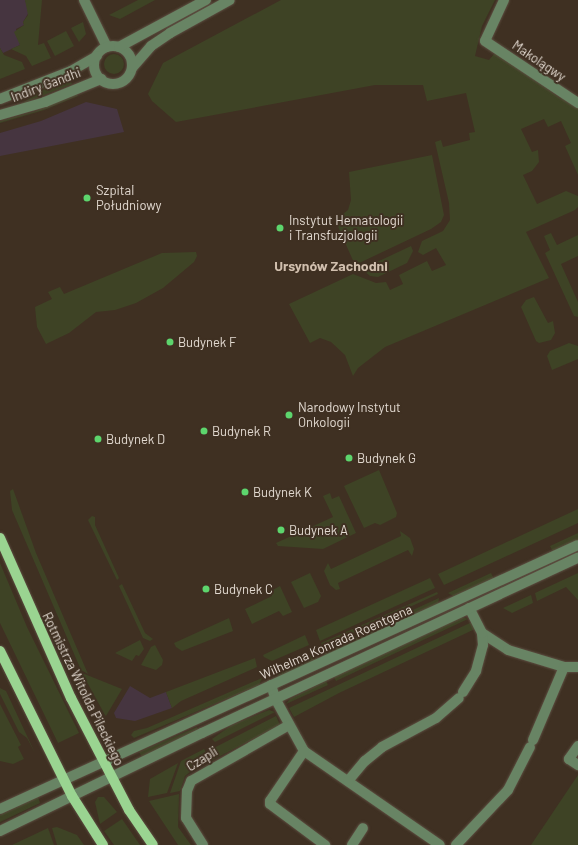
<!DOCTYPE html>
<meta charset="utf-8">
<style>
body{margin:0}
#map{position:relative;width:578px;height:845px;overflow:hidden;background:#3f3022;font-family:Barlow,sans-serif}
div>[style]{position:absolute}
.commercial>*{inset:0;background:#463540}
.green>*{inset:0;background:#3e4325}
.round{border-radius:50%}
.roads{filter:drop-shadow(0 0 1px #5c4e41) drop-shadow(0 0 1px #5c4e41)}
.minor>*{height:10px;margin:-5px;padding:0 5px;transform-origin:5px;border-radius:5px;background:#688464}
.minor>.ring{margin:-5px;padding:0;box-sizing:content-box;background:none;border:10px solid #688464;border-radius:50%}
.major>*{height:10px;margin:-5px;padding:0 5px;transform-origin:5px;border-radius:5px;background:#9ad491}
.dots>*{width:11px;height:11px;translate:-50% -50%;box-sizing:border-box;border:2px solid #3f3022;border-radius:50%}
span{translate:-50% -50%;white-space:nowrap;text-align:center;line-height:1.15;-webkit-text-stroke:4px #3f3022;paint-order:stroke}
.street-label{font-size:13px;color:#e1d8cf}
.poi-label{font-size:13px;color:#e1d8cf}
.left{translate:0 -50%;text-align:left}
.neighbourhood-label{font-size:14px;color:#d1bfae;font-weight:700}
</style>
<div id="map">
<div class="commercial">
<i style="clip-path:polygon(0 0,25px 0,29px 12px,23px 22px,24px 25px,16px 29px,20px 45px,3px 53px,0 48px)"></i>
<i style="clip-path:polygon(86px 102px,117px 109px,124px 132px,0 156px,0 133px,41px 121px)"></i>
<i style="clip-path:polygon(130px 686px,150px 698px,166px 692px,172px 708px,135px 721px,116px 718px,114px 713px)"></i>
</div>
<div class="green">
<i style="clip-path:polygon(25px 0,42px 0,38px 45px,44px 43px,51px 58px,32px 66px,26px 56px,11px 49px,20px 45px,14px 32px,24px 25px,23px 22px,28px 15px)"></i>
<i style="clip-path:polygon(138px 0,155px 0,120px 19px,109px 15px)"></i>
<i style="clip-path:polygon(281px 0,495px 0,482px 26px,475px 56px,489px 60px,494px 54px,499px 54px,561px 99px,560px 96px,578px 108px,578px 175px,565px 146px,571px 143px,561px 121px,548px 127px,544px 119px,521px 129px,532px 152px,538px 150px,539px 162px,532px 171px,523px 175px,537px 204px,566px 191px,578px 196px,578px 207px,575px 210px,526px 232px,549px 278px,385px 347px,358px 368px,353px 376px,345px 355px,331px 342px,320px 338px,310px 343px,289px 304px,353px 274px,376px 283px,386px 282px,390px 290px,403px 284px,399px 275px,427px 261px,432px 271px,446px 265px,436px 248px,423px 255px,418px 252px,422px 241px,443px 231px,450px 220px,449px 203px,435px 142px,441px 140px,443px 147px,470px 140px,469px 133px,475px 132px,466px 93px,427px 101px,423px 85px,375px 85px,176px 122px,152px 101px,148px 94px,163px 63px)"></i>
<i style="clip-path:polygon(83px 22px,86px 34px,79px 42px,71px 28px)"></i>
<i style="clip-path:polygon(66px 31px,74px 46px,55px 56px,47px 41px)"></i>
<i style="clip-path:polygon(0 48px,4px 55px,22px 62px,25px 69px,0 79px)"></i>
<i class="round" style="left:104px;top:54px;width:20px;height:20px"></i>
<i style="clip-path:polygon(69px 78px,72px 84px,19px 105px,48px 87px)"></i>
<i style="clip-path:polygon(77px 94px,78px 96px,44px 110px,0 123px,0 121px,36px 111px)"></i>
<i style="clip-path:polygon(432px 155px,444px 215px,441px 222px,431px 229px,355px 265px,335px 220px,348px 210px,351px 200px,349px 172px)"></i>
<i style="clip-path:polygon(551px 233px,557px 245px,578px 235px,578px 256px,561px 264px,578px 302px,578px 317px,574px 316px,545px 253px,550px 250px,544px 236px)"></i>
<i style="clip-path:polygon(411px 246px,413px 251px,407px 263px,378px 277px,370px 276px,362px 269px)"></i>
<i style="clip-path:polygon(196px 252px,197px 256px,194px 262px,163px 288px,136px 303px,115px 310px,96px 312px,69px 333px,46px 344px,37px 327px,35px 307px,52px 299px,48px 292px,60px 287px,64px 294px,162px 253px)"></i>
<i style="clip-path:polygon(534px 297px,548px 323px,553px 321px,555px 333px,551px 340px,539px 343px,536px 341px,521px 307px,526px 300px)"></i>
<i style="clip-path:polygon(569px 343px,578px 346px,578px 359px,552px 370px,547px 356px,550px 351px)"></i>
<i style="clip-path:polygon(379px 470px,397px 513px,396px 517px,380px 525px,375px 523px,364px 528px,344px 486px)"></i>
<i style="clip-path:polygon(13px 489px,36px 553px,88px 674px,81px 670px,12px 510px,10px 491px)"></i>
<i style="clip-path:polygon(330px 493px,332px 499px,339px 496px,356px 533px,323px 549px,278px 546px,276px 543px,333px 517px,323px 496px)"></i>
<i style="clip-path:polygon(578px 509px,578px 523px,444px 585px,438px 574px)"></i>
<i style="clip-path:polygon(92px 516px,95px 517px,95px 525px,119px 578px,117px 580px,88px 520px)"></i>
<i style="clip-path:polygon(400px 531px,410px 538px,414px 549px,412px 556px,408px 550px,338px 583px,340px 589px,336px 590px,330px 585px,324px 571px,328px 563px,331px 569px,401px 536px)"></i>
<i style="clip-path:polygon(578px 533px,578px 540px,553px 552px,550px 546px)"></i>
<i style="clip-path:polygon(0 563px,27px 627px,79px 733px,58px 743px,0 623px)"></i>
<i style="clip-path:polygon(310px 573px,321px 596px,318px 602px,304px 608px,291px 582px)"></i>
<i style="clip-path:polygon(491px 573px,494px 579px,455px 597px,448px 593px)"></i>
<i style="clip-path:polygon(578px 573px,578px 600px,566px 587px,537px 601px,535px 593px)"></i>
<i style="clip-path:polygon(430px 578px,435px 588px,320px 641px,316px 630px)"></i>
<i style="clip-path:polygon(122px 584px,145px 633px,153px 639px,150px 641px,143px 638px,119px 586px)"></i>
<i style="clip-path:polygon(280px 586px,292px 612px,283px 616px,279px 611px,252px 624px,245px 609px,272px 596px,271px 591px)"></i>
<i style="clip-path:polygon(437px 592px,438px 594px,323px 647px,321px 643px)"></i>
<i style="clip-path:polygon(531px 595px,533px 603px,512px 613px,503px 608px)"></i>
<i style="clip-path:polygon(439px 598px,438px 604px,323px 657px,321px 652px)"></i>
<i style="clip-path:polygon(462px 617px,468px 619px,336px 681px,334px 677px)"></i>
<i style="clip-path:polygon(229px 618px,233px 631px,182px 651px,176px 647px,174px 643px)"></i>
<i style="clip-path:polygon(472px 622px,475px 629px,339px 693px,294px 717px,289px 708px)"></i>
<i style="clip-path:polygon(305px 635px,309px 645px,272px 661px,264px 657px,263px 655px)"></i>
<i style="clip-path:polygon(140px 640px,144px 649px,139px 656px,136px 655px,132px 661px,115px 653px)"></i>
<i style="clip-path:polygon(155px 645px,163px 660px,162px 665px,156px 670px,141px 665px,151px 647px)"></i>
<i style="clip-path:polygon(315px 654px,317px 660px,279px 676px,272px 673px)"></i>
<i style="clip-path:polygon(255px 658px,257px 667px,181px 701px,172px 708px,166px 692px)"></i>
<i style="clip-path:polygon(82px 673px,122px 689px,106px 716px,105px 715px)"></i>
<i style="clip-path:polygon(262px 678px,259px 685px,134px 738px,131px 735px,134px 731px,147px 728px)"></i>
<i style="clip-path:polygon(326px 681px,328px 685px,286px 704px,290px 699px)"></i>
<i style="clip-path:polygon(0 688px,6px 691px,35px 753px,27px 738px,19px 732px,0 694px)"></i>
<i style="clip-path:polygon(0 704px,21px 745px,18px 747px,24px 759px,13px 764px,0 761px)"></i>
<i style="clip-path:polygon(269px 710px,275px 712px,215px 742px,212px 739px,232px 725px)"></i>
<i style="clip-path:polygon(276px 716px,280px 725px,191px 771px,185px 776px,180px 791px,170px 793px,181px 761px,204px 749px,206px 752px)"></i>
<i style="clip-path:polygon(197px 727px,198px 730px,142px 757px,139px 752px)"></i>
<i style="clip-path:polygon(178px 763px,167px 793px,148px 797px,150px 779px)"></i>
<i style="clip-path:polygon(578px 775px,578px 845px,531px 845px)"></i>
<i style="clip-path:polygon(179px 794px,178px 827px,191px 845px,178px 845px,149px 801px)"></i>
<i style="clip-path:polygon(38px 797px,40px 803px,0 822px,0 815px)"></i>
<i style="clip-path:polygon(98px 797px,104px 797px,117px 812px,100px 824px,95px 802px)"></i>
<i style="clip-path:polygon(122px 819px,140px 845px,114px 845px,104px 831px)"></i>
<i style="clip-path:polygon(57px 827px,77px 835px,84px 845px,57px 845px,52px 828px)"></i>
<i style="clip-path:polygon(48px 828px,54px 845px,12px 845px)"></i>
</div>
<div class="roads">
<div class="minor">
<i style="left:84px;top:0;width:52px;rotate:63.9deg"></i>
<i style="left:504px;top:0;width:45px;rotate:114.9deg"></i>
<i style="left:485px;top:41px;width:112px;rotate:33.7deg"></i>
<i class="ring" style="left:94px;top:46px;width:28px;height:28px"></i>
<i style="left:119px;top:47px;width:99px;rotate:-28.4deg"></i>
<i style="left:132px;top:68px;width:29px;rotate:-49deg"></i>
<i style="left:151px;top:46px;width:23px;rotate:-34deg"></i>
<i style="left:170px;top:33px;width:68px;rotate:-28.8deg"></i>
<i style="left:0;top:99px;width:76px;rotate:-21.5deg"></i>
<i style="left:71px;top:71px;width:30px;rotate:-30deg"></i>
<i style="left:0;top:115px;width:47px;rotate:-16.1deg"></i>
<i style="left:45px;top:102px;width:61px;rotate:-22.3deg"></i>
<i style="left:482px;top:633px;width:31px;rotate:33deg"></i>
<i style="left:508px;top:650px;width:59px;rotate:16.9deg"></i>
<i style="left:271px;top:685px;width:16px;rotate:72deg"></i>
<i style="left:276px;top:700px;width:58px;rotate:61.2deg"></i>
<i style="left:304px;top:751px;width:165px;rotate:34.7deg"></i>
<i style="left:463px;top:692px;width:25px;rotate:-58deg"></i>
<i style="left:476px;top:671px;width:27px;rotate:-75deg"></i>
<i style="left:483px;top:645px;width:12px;rotate:-95deg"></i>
<i style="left:482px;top:633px;width:28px;rotate:-117deg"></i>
<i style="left:533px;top:740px;width:79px;rotate:-67deg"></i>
<i style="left:564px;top:667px;width:14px"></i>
<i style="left:578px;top:746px;width:16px;rotate:125deg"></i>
<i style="left:569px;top:759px;width:11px;rotate:34deg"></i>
<i style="left:304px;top:751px;width:60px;rotate:124.2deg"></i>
<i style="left:270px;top:801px;width:3px;rotate:90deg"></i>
<i style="left:270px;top:804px;width:69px;rotate:36.7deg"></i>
<i style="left:348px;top:781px;width:26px;rotate:-50deg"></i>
<i style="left:365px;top:761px;width:22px;rotate:-39deg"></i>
<i style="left:382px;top:747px;width:61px;rotate:-28.2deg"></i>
<i style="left:436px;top:718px;width:30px;rotate:-41deg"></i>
<i style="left:0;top:809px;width:635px;rotate:-24.55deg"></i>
<i style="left:0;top:831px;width:225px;rotate:-25.9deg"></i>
<i style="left:202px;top:733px;width:415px;rotate:-25deg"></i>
<i style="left:203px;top:845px;width:32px;rotate:-122deg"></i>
<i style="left:186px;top:818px;width:27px;rotate:-88deg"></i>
<i style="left:187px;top:791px;width:11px;rotate:-68deg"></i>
<i style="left:191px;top:781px;width:113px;rotate:-29.7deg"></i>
<i style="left:352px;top:845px;width:20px;rotate:-57deg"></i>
<i style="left:456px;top:845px;width:76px;rotate:-46.6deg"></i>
<i style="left:508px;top:790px;width:48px;rotate:-62.9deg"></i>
</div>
<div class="major">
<i style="left:0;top:538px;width:175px;rotate:66.1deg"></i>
<i style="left:71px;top:698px;width:126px;rotate:62.6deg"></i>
<i style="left:129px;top:810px;width:42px;rotate:55.6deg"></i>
<i style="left:0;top:651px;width:162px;rotate:63.6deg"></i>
<i style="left:72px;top:796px;width:58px;rotate:57.7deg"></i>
</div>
</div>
<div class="dots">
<i style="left:87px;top:198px;background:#5dd56d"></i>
<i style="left:280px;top:228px;background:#5dd56d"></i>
<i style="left:170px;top:342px;background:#5dd56d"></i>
<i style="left:289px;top:415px;background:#5dd56d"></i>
<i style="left:204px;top:431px;background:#5dd56d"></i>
<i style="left:98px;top:439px;background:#5dd56d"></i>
<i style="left:349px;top:458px;background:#5dd56d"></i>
<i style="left:245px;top:492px;background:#5dd56d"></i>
<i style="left:281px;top:530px;background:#5dd56d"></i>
<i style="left:206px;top:589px;background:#5dd56d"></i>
</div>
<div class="street-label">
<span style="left:539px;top:61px;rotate:34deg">Makolągwy</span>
<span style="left:46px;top:85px;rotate:-21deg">Indiry Gandhi</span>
<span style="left:336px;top:642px;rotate:-24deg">Wilhelma Konrada Roentgena</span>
<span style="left:83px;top:689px;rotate:64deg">Rotmistrza Witolda Pileckiego</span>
<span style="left:202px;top:759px;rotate:-32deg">Czapli</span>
</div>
<div class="poi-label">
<span class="left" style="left:96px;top:198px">Szpital<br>Południowy</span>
<span class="left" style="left:289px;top:228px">Instytut Hematologii<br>i Transfuzjologii</span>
<span class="left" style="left:178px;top:342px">Budynek F</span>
<span class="left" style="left:298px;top:415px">Narodowy Instytut<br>Onkologii</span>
<span class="left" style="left:212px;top:431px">Budynek R</span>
<span class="left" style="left:106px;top:439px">Budynek D</span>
<span class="left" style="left:357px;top:458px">Budynek G</span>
<span class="left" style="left:253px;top:492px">Budynek K</span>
<span class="left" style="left:289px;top:530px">Budynek A</span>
<span class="left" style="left:214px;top:589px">Budynek C</span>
</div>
<div class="neighbourhood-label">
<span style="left:331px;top:266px">Ursynów Zachodni</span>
</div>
</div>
